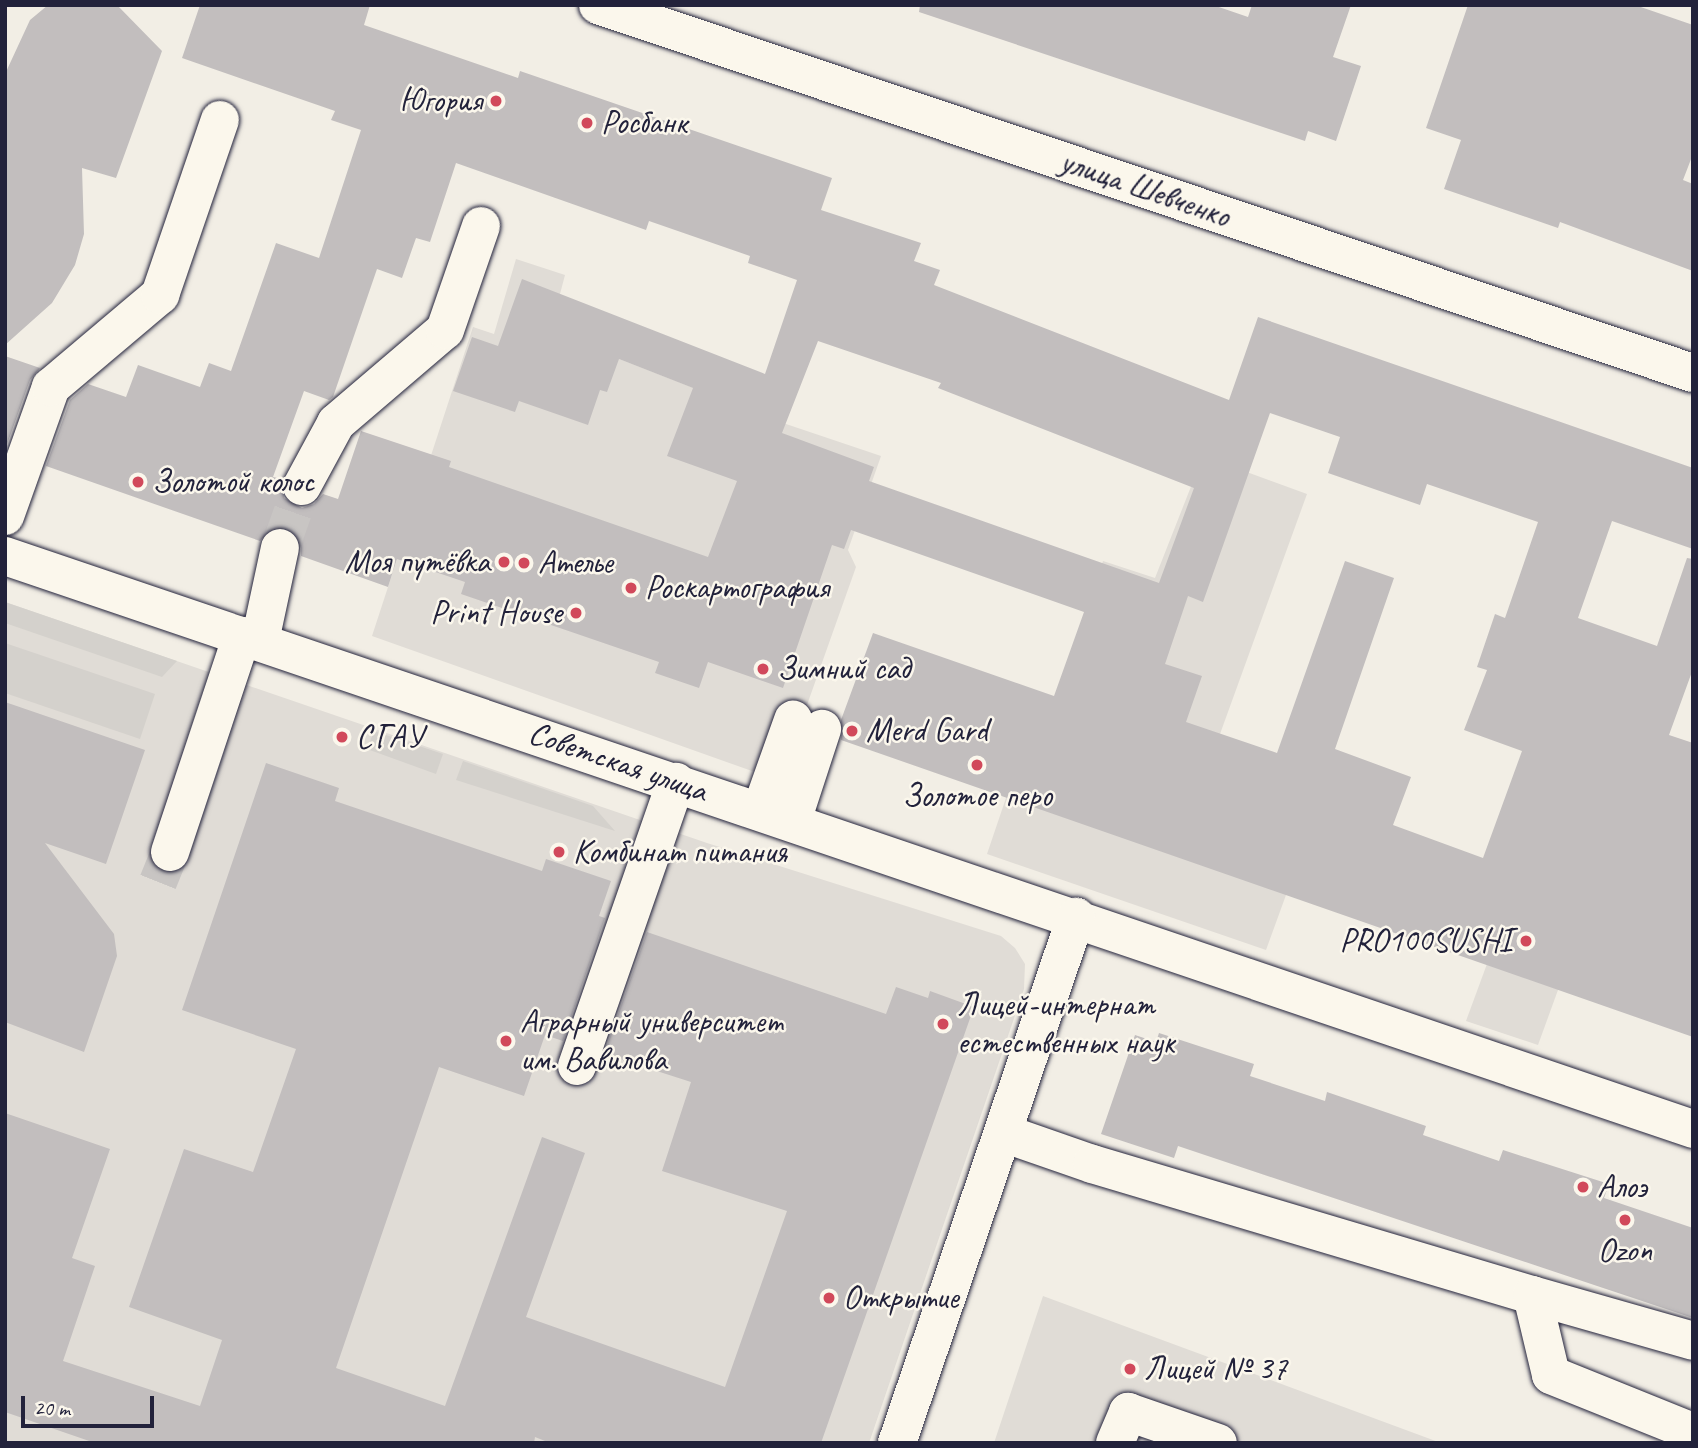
<!DOCTYPE html>
<meta charset="utf-8">
<style>
body{margin:0}
#map{position:relative;width:1698px;height:1448px;overflow:hidden;background:#f2eee5;font-family:Caveat,sans-serif}
div>[style]{position:absolute}
.built>*{inset:0;background:#e0dcd6}
.green>*{inset:0;background:#d4d1cc}
.building>*{inset:0;background:#c2bebe}
.minor-tunnel>*{height:38px;margin-top:-19px;transform-origin:0;background:repeating-linear-gradient(90deg,#c8c5c3 0 38px,transparent 0 57px)}
.roads{filter:drop-shadow(0 0 2px #22223b) drop-shadow(0 0 2px #22223b)}
.minor>*{height:38px;margin:-19px;padding:0 19px;transform-origin:19px;border-radius:19px;background:#fbf7ec}
.dots>*{width:19px;height:19px;translate:-50% -50%;box-sizing:border-box;border:4px solid #fbf7ec;border-radius:50%}
span{translate:-50% -50%;white-space:nowrap;text-align:center;line-height:1.15;-webkit-text-stroke:5px #fbf7ec;paint-order:stroke}
.poi-label{font-size:33px;color:#22223b}
.right{translate:-100% -50%;text-align:right}
.left{translate:0 -50%;text-align:left}
.street-label{font-size:33px;color:#22223b}
.frame{position:absolute;inset:0;border:7px solid #22223b;pointer-events:none}
.scale{position:absolute;left:21px;top:1396px;width:133px;height:32px;box-sizing:border-box;border:4px solid #22223b;border-top:0;padding-left:9px;font-size:21px;line-height:24px;white-space:nowrap;color:#22223b;-webkit-text-stroke:5px #fbf7ec;paint-order:stroke}
</style>
<div id="map">
<div class="built">
<i style="clip-path:polygon(516px 259px,565px 275px,550px 332px,786px 424px,881px 456px,848px 550px,856px 567px,780px 781px,372px 636px,473px 327px,494px 334px)"></i>
<i style="clip-path:polygon(1203px 456px,1307px 494px,1220px 734px,1286px 895px,1266px 950px,987px 854px,1026px 739px,1066px 753px,1063px 673px,1103px 561px,1155px 578px)"></i>
<i style="clip-path:polygon(5px 602px,707px 843px,1001px 936px,1015px 948px,1025px 964px,1024px 989px,869px 1443px,5px 1443px)"></i>
<i style="clip-path:polygon(1583px 703px,1635px 778px,1538px 1045px,1466px 1021px)"></i>
<i style="clip-path:polygon(1043px 1296px,1441px 1443px,994px 1443px)"></i>
</div>
<div class="green">
<i style="clip-path:polygon(5px 602px,177px 661px,162px 677px,5px 623px)"></i>
<i style="clip-path:polygon(5px 643px,155px 694px,140px 739px,5px 693px)"></i>
<i style="clip-path:polygon(374px 731px,443px 754px,436px 774px,367px 749px)"></i>
<i style="clip-path:polygon(463px 761px,593px 806px,615px 831px,456px 780px)"></i>
</div>
<div class="building">
<i style="clip-path:polygon(48px 5px,117px 5px,162px 51px,116px 178px,82px 168px,84px 234px,75px 265px,52px 303px,5px 345px,5px 74px,30px 20px)"></i>
<i style="clip-path:polygon(evenodd,200px 5px,370px 5px,364px 25px,518px 78px,520px 71px,832px 178px,821px 210px,921px 243px,914px 261px,940px 270px,934px 285px,1229px 400px,1258px 317px,1693px 468px,1693px 549px,1612px 521px,1578px 618px,1657px 646px,1687px 558px,1693px 559px,1693px 669px,1669px 735px,1693px 743px,1693px 1037px,841px 740px,841px 720px,873px 633px,1054px 696px,1084px 612px,851px 530px,844px 549px,832px 545px,783px 688px,708px 662px,699px 688px,655px 673px,659px 662px,461px 594px,465px 582px,397px 559px,388px 587px,301px 556px,301px 541px,285px 527px,273px 527px,260px 541px,46px 466px,70px 400px,88px 384px,126px 397px,138px 365px,200px 387px,209px 363px,231px 371px,276px 243px,319px 258px,361px 130px,331px 120px,335px 111px,182px 58px,200px 5px,456px 163px,646px 230px,649px 221px,750px 256px,748px 263px,797px 280px,765px 374px,522px 279px,498px 346px,472px 337px,453px 391px,515px 412px,519px 401px,588px 425px,600px 390px,607px 392px,619px 359px,693px 388px,667px 456px,737px 481px,708px 557px,449px 467px,451px 461px,361px 431px,338px 499px,323px 494px,314px 504px,302px 508px,284px 498px,282px 479px,273px 477px,304px 391px,329px 400px,333px 397px,377px 269px,402px 278px,416px 238px,430px 242px,456px 163px,200px 5px,818px 341px,941px 383px,938px 388px,1194px 488px,1159px 583px,869px 481px,874px 467px,782px 433px,818px 341px,200px 5px,1270px 413px,1340px 437px,1328px 473px,1420px 505px,1427px 484px,1538px 522px,1505px 618px,1495px 614px,1477px 667px,1487px 670px,1464px 730px,1522px 751px,1483px 858px,1393px 825px,1411px 777px,1335px 749px,1394px 578px,1345px 561px,1277px 753px,1186px 722px,1202px 676px,1165px 664px,1188px 596px,1203px 602px,1270px 413px)"></i>
<i style="clip-path:polygon(920px 5px,1213px 5px,1248px 17px,1252px 5px,1351px 5px,1333px 57px,1361px 66px,1336px 141px,1308px 131px,1305px 141px,919px 12px)"></i>
<i style="clip-path:polygon(1468px 5px,1635px 5px,1693px 25px,1693px 154px,1683px 180px,1693px 184px,1693px 271px,1560px 222px,1558px 228px,1444px 189px,1461px 140px,1426px 128px)"></i>
<i style="clip-path:polygon(5px 356px,40px 368px,30px 380px,5px 450px)"></i>
<i style="clip-path:polygon(5px 702px,145px 750px,106px 864px,45px 843px,114px 934px,117px 956px,84px 1052px,5px 1022px)"></i>
<i style="clip-path:polygon(266px 763px,339px 788px,335px 801px,542px 871px,546px 859px,611px 881px,599px 916px,605px 918px,563px 1041px,545px 1035px,524px 1096px,439px 1067px,336px 1368px,445px 1406px,542px 1137px,585px 1153px,526px 1317px,725px 1387px,787px 1211px,662px 1171px,691px 1082px,604px 1054px,647px 932px,886px 1014px,896px 987px,928px 998px,930px 991px,974px 1007px,821px 1443px,550px 1443px,535px 1437px,534px 1443px,95px 1443px,5px 1412px,5px 1113px,110px 1149px,72px 1258px,95px 1266px,63px 1361px,200px 1406px,222px 1340px,129px 1307px,184px 1149px,253px 1172px,296px 1049px,182px 1010px)"></i>
<i style="clip-path:polygon(1159px 1033px,1254px 1064px,1250px 1076px,1325px 1101px,1327px 1092px,1426px 1126px,1423px 1135px,1499px 1161px,1503px 1150px,1609px 1184px,1604px 1198px,1693px 1228px,1693px 1318px,1178px 1146px,1174px 1158px,1101px 1134px,1135px 1035px,1156px 1042px)"></i>
</div>
<div class="minor-tunnel">
<i style="left:280px;top:548px;width:66px;rotate:-70.5deg"></i>
<i style="left:158px;top:882px;width:32px;rotate:-68deg"></i>
</div>
<div class="roads">
<div class="minor">
<i style="left:598px;top:5px;width:1155px;rotate:18.58deg"></i>
<i style="left:302px;top:486px;width:72px;rotate:-61.6deg"></i>
<i style="left:336px;top:423px;width:143px;rotate:-40.5deg"></i>
<i style="left:445px;top:330px;width:110px;rotate:-70.9deg"></i>
<i style="left:5px;top:516px;width:137px;rotate:-70.4deg"></i>
<i style="left:51px;top:387px;width:143px;rotate:-40.2deg"></i>
<i style="left:160px;top:295px;width:185px;rotate:-71.1deg"></i>
<i style="left:5px;top:556px;width:1783px;rotate:18.75deg"></i>
<i style="left:260px;top:641px;width:95px;rotate:-77.9deg"></i>
<i style="left:761px;top:810px;width:96px;rotate:-70.4deg"></i>
<i style="left:792px;top:821px;width:97px;rotate:-71.9deg"></i>
<i style="left:170px;top:852px;width:228px;rotate:-71.6deg"></i>
<i style="left:577px;top:1066px;width:301px;rotate:-70.8deg"></i>
<i style="left:1003px;top:1133px;width:94px;rotate:19.2deg"></i>
<i style="left:1092px;top:1164px;width:459px;rotate:16.6deg"></i>
<i style="left:1532px;top:1295px;width:82px;rotate:76.6deg"></i>
<i style="left:1551px;top:1375px;width:153px;rotate:21.9deg"></i>
<i style="left:1532px;top:1295px;width:167px;rotate:15.9deg"></i>
<i style="left:897px;top:1443px;width:556px;rotate:-71.21deg"></i>
<i style="left:1115px;top:1443px;width:34px;rotate:-67deg"></i>
<i style="left:1128px;top:1412px;width:95px;rotate:19deg"></i>
</div>
</div>
<div class="dots">
<i style="left:496px;top:101px;background:#d1495b"></i>
<i style="left:587px;top:123px;background:#d1495b"></i>
<i style="left:138px;top:482px;background:#d1495b"></i>
<i style="left:504px;top:562px;background:#d1495b"></i>
<i style="left:524px;top:563px;background:#d1495b"></i>
<i style="left:631px;top:588px;background:#d1495b"></i>
<i style="left:576px;top:613px;background:#d1495b"></i>
<i style="left:763px;top:669px;background:#d1495b"></i>
<i style="left:852px;top:731px;background:#d1495b"></i>
<i style="left:342px;top:737px;background:#d1495b"></i>
<i style="left:977px;top:765px;background:#d1495b"></i>
<i style="left:559px;top:852px;background:#d1495b"></i>
<i style="left:1526px;top:941px;background:#d1495b"></i>
<i style="left:943px;top:1024px;background:#d1495b"></i>
<i style="left:506px;top:1041px;background:#d1495b"></i>
<i style="left:1583px;top:1187px;background:#d1495b"></i>
<i style="left:1625px;top:1220px;background:#d1495b"></i>
<i style="left:829px;top:1298px;background:#d1495b"></i>
<i style="left:1130px;top:1369px;background:#d1495b"></i>
</div>
<div class="poi-label">
<span class="right" style="left:482px;top:101px">Югория</span>
<span class="left" style="left:601px;top:123px">Росбанк</span>
<span class="left" style="left:152px;top:482px">Золотой колос</span>
<span class="right" style="left:490px;top:562px">Моя путёвка</span>
<span class="left" style="left:538px;top:563px">Ателье</span>
<span class="left" style="left:645px;top:588px">Роскартография</span>
<span class="right" style="left:562px;top:613px">Print House</span>
<span class="left" style="left:777px;top:669px">Зимний сад</span>
<span class="left" style="left:866px;top:731px">Merd Gard</span>
<span class="left" style="left:356px;top:737px">СГАУ</span>
<span style="left:977px;top:796px">Золотое перо</span>
<span class="left" style="left:573px;top:852px">Комбинат питания</span>
<span class="right" style="left:1512px;top:941px">PRO100SUSHI</span>
<span class="left" style="left:957px;top:1024px">Лицей-интернат<br>естественных наук</span>
<span class="left" style="left:520px;top:1041px">Аграрный университет<br>им. Вавилова</span>
<span class="left" style="left:1597px;top:1187px">Алоэ</span>
<span style="left:1625px;top:1251px">Ozon</span>
<span class="left" style="left:843px;top:1298px">Открытие</span>
<span class="left" style="left:1144px;top:1369px">Лицей № 37</span>
</div>
<div class="street-label">
<span style="left:1145px;top:189px;rotate:19deg">улица Шевченко</span>
<span style="left:618px;top:762px;rotate:19deg">Советская улица</span>
</div>
<div class="frame"></div>
<div class="scale">20 m</div>
</div>
